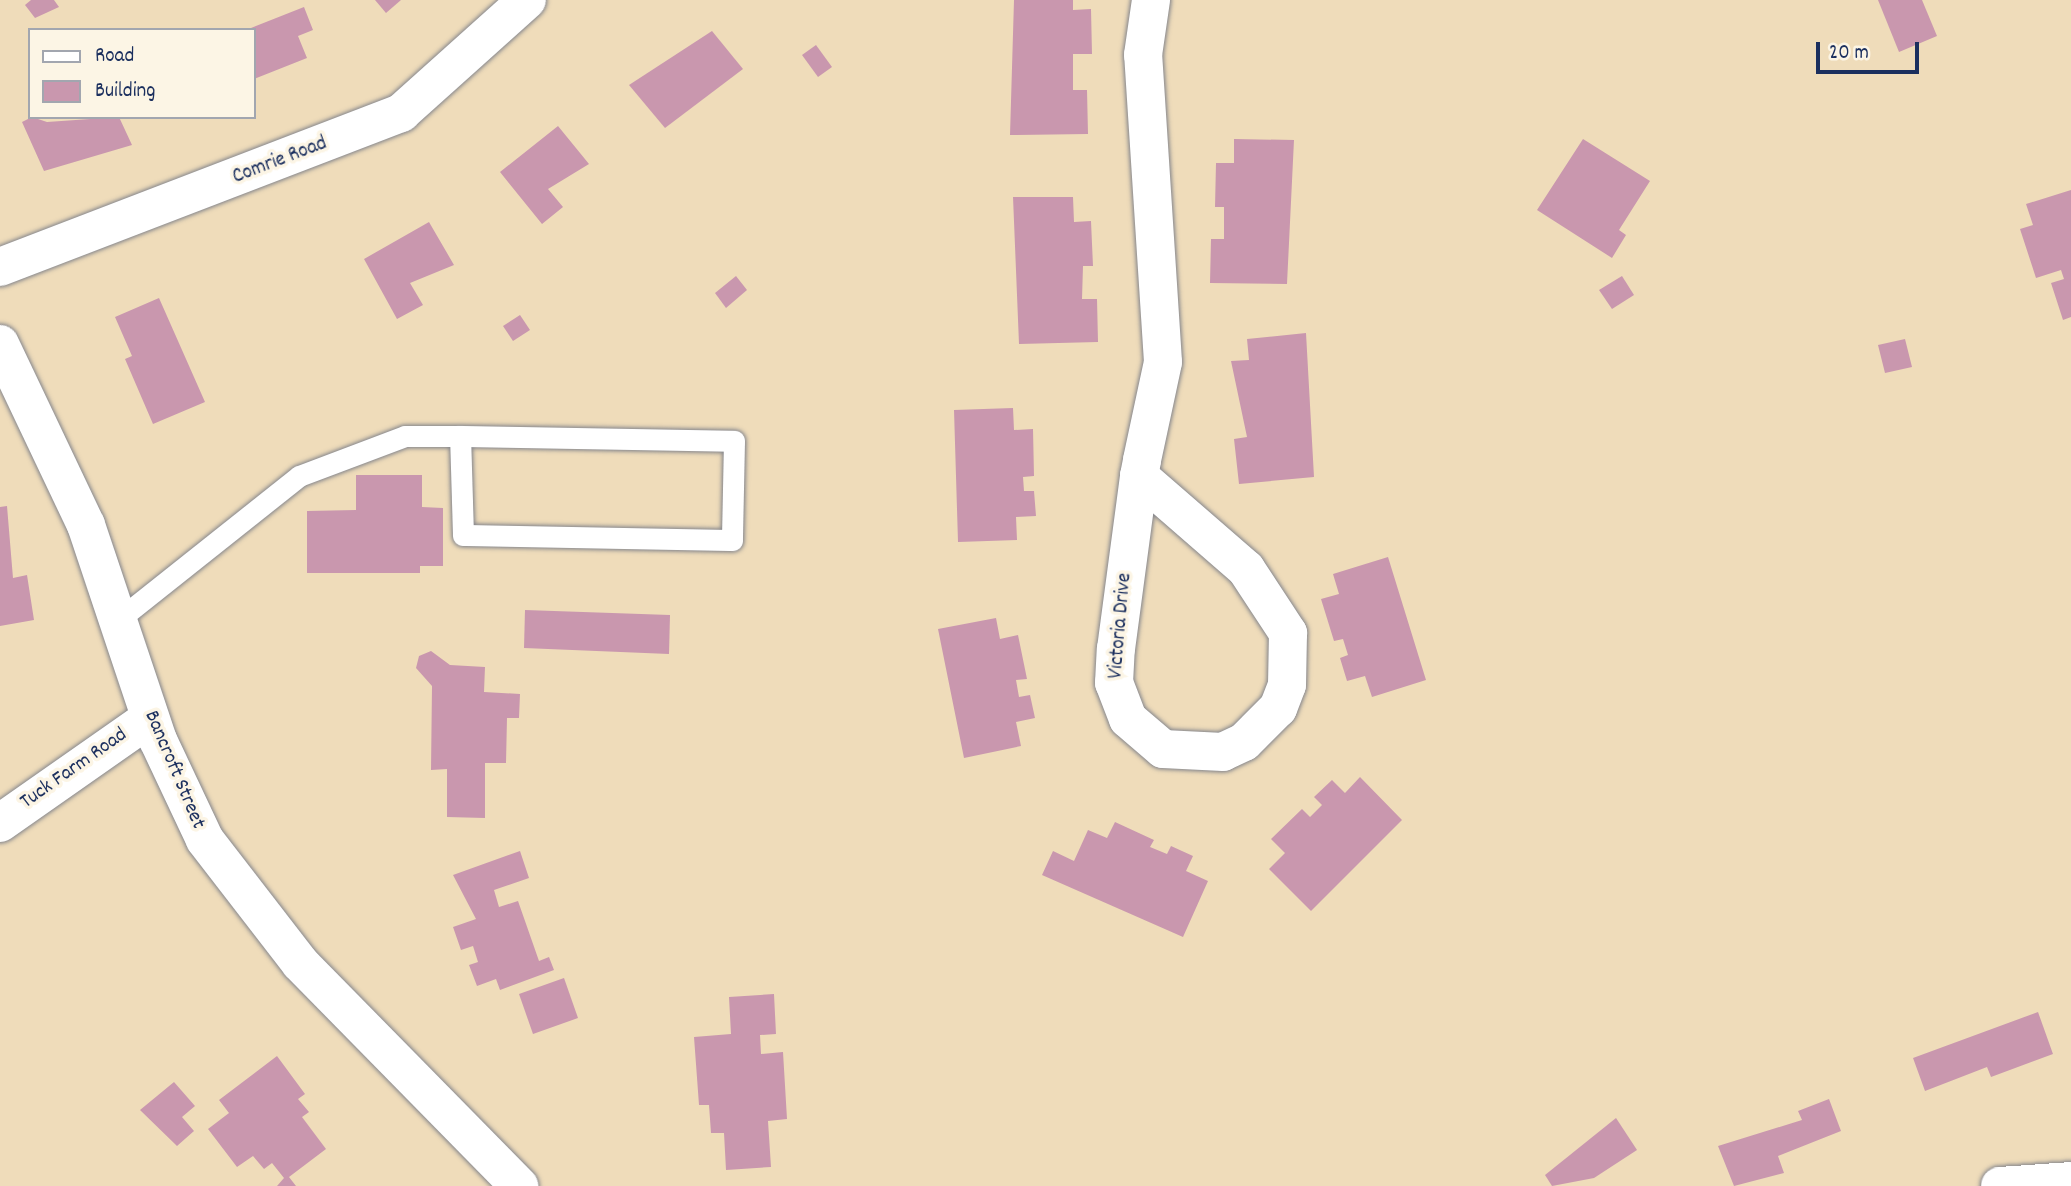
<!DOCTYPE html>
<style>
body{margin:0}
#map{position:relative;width:2071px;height:1186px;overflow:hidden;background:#efdcba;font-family:Dekko,sans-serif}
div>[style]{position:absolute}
.building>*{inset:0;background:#c997ae}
.roads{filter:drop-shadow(0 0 2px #85868c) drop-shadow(0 0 2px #85868c)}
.lane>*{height:21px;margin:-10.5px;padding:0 10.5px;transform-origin:10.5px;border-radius:10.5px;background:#fff}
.street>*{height:38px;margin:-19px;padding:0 19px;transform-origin:19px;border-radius:19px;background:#fff}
span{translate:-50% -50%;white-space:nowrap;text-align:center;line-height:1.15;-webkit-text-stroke:7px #fcf5e5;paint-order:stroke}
.street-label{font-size:21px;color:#1b2f5e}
.legend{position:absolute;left:28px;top:28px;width:228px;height:91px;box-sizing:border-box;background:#fcf5e5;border:2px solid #a2a6af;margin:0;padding:9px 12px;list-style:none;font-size:21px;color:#1b2f5e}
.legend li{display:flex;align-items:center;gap:14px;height:35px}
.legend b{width:35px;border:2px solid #a2a6af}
.scale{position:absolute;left:1816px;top:42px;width:103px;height:32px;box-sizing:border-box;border:4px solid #1b2f5e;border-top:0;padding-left:9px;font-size:21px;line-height:24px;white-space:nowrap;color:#1b2f5e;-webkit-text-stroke:5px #fcf5e5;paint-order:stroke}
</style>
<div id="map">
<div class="building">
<i style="clip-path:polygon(31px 0,54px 0,59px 7px,35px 18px,25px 5px)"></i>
<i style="clip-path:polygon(375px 0,401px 0,386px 13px)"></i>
<i style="clip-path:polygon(1014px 0,1073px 0,1073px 10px,1091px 9px,1092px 54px,1073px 54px,1073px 90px,1087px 90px,1088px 134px,1010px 135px)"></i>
<i style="clip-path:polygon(1878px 0,1922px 0,1937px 36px,1899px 52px)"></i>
<i style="clip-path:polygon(304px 7px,313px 30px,298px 36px,307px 58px,254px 79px,254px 30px,246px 30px)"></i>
<i style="clip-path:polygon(712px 31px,743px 69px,665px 128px,629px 85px)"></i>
<i style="clip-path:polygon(816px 45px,832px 67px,818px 77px,802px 55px)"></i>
<i style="clip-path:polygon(32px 117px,47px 122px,119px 117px,132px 145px,44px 171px,22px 122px)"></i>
<i style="clip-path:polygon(558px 126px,589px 164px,548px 189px,563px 207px,542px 224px,500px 172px)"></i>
<i style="clip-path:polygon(1234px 139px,1294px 140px,1287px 284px,1210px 283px,1211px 239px,1224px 239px,1224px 207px,1215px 207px,1216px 163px,1234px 163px)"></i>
<i style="clip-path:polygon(1583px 139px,1650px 181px,1619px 230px,1626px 235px,1612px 258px,1537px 210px)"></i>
<i style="clip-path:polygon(2071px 190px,2071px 317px,2063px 320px,2051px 283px,2064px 279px,2061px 270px,2036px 278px,2020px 229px,2033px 225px,2026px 204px)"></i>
<i style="clip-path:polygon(1013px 197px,1073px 197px,1074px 222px,1091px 221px,1093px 266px,1083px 266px,1082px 299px,1097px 299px,1098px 342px,1019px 344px)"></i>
<i style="clip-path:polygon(429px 222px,454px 265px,410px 283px,423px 305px,397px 319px,364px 259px)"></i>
<i style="clip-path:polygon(736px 276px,747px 290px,726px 308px,715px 293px)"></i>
<i style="clip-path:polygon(1622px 276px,1634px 295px,1612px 309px,1599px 290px)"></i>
<i style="clip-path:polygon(159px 298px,205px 402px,153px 424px,125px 359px,132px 356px,115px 317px)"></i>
<i style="clip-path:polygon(520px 315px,530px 330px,513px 341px,503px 326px)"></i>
<i style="clip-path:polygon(1306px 333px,1314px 477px,1239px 484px,1234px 439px,1247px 437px,1231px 361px,1249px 360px,1247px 339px)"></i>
<i style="clip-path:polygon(1905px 339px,1912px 367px,1885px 373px,1878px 345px)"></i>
<i style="clip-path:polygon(1013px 408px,1014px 430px,1033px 429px,1034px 476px,1023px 477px,1024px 491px,1034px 491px,1036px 516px,1016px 517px,1017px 540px,958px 542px,954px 410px)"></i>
<i style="clip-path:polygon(356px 475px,422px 475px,422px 507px,443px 508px,443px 566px,420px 566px,420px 573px,307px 573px,307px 511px,356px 510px)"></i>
<i style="clip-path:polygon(7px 506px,13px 578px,27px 575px,34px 620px,0 626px,0 507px)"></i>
<i style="clip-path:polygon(1388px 557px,1426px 680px,1372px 697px,1365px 676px,1347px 681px,1340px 658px,1348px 655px,1343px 639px,1334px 641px,1321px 599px,1339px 594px,1333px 574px)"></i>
<i style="clip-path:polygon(525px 610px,670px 615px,669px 654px,524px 648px)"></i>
<i style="clip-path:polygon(996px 618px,1000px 639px,1018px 635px,1027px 679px,1016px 680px,1019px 697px,1030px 695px,1035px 718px,1016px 722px,1021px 746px,964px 758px,938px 629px)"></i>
<i style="clip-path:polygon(431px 651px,450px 665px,485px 667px,484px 692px,520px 694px,519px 718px,507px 718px,506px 763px,485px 763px,485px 818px,447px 817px,447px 769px,431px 770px,432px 686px,416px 668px,419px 656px)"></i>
<i style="clip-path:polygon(1360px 777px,1402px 820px,1311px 911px,1269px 869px,1285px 853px,1271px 839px,1302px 809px,1310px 817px,1322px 805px,1314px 797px,1332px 780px,1345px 793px)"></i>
<i style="clip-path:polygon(1115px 822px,1154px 840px,1150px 847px,1167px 854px,1171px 846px,1193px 856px,1186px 871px,1208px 881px,1183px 937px,1042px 875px,1053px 851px,1074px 861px,1088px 830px,1107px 838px)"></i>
<i style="clip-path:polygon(520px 851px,529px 878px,494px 890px,499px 907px,518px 901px,539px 961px,549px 957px,554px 970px,500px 990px,496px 979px,477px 986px,469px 965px,478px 962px,473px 946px,461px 950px,453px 927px,476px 919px,453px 875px)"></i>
<i style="clip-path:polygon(564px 978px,578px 1018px,533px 1034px,519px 994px)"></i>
<i style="clip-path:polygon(774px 994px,776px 1034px,760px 1035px,761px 1054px,783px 1052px,787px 1119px,768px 1121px,771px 1167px,726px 1170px,724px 1133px,711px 1133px,709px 1105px,699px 1105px,694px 1037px,731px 1034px,729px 997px)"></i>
<i style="clip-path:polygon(2038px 1012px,2053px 1054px,1991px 1077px,1987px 1067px,1925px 1091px,1913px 1058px)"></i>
<i style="clip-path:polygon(277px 1056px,305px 1094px,298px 1099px,309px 1112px,302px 1117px,326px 1149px,289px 1177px,296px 1186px,277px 1186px,284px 1178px,272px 1163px,264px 1169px,253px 1156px,237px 1167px,208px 1129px,229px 1113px,219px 1100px)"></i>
<i style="clip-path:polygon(174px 1082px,195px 1106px,182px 1117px,194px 1131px,177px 1146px,140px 1110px)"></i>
<i style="clip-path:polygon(1829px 1099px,1841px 1131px,1778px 1156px,1784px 1173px,1734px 1186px,1718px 1146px,1802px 1120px,1798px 1111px)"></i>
<i style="clip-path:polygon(1616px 1118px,1637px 1150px,1594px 1178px,1552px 1186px,1545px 1175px)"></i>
</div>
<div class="roads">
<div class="lane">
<i style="left:118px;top:620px;width:231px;rotate:-38.5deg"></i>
<i style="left:299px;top:476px;width:113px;rotate:-20.7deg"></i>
<i style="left:405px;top:436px;width:55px"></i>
<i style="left:460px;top:436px;width:274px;rotate:1deg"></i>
<i style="left:734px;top:441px;width:99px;rotate:91.2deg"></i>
<i style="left:732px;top:540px;width:269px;rotate:-178.9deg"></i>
<i style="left:463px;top:535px;width:99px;rotate:-91.7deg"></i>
</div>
<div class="street">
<i style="left:0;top:267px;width:430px;rotate:-21deg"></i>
<i style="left:401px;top:113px;width:169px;rotate:-41.9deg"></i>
<i style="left:0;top:344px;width:200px;rotate:64.6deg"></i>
<i style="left:86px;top:525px;width:227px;rotate:71.5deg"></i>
<i style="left:158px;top:740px;width:110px;rotate:64.8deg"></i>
<i style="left:205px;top:840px;width:155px;rotate:52.3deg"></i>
<i style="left:300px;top:963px;width:313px;rotate:45.5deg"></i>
<i style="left:1139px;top:476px;width:142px;rotate:41deg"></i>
<i style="left:1246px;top:569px;width:77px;rotate:56.7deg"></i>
<i style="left:1288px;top:633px;width:52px;rotate:91.1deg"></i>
<i style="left:1287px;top:685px;width:25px;rotate:111deg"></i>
<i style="left:1278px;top:708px;width:48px;rotate:135deg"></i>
<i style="left:1244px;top:742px;width:23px;rotate:155deg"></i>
<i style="left:1223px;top:752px;width:60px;rotate:-177.1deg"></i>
<i style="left:1163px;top:749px;width:46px;rotate:-139.4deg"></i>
<i style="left:1128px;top:719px;width:39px;rotate:-111deg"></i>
<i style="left:1114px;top:683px;width:34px;rotate:-87deg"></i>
<i style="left:1116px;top:649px;width:175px;rotate:-82.4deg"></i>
<i style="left:1139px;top:476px;width:16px;rotate:-79deg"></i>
<i style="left:1142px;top:460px;width:100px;rotate:-77.9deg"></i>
<i style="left:1163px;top:362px;width:308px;rotate:-93.7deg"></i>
<i style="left:1143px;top:55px;width:56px;rotate:-81.7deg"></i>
<i style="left:0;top:823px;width:183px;rotate:-35deg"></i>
<i style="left:2000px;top:1186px;width:71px;rotate:-4deg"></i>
</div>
</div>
<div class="street-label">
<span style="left:280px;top:161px;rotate:-21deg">Comrie Road</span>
<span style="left:1121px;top:626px;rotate:-85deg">Victoria Drive</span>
<span style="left:74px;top:769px;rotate:-35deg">Tuck Farm Road</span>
<span style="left:174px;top:770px;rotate:67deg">Bancroft Street</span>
</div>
<ul class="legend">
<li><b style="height:9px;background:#fff"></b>Road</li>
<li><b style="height:19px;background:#c997ae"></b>Building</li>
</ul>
<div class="scale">20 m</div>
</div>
